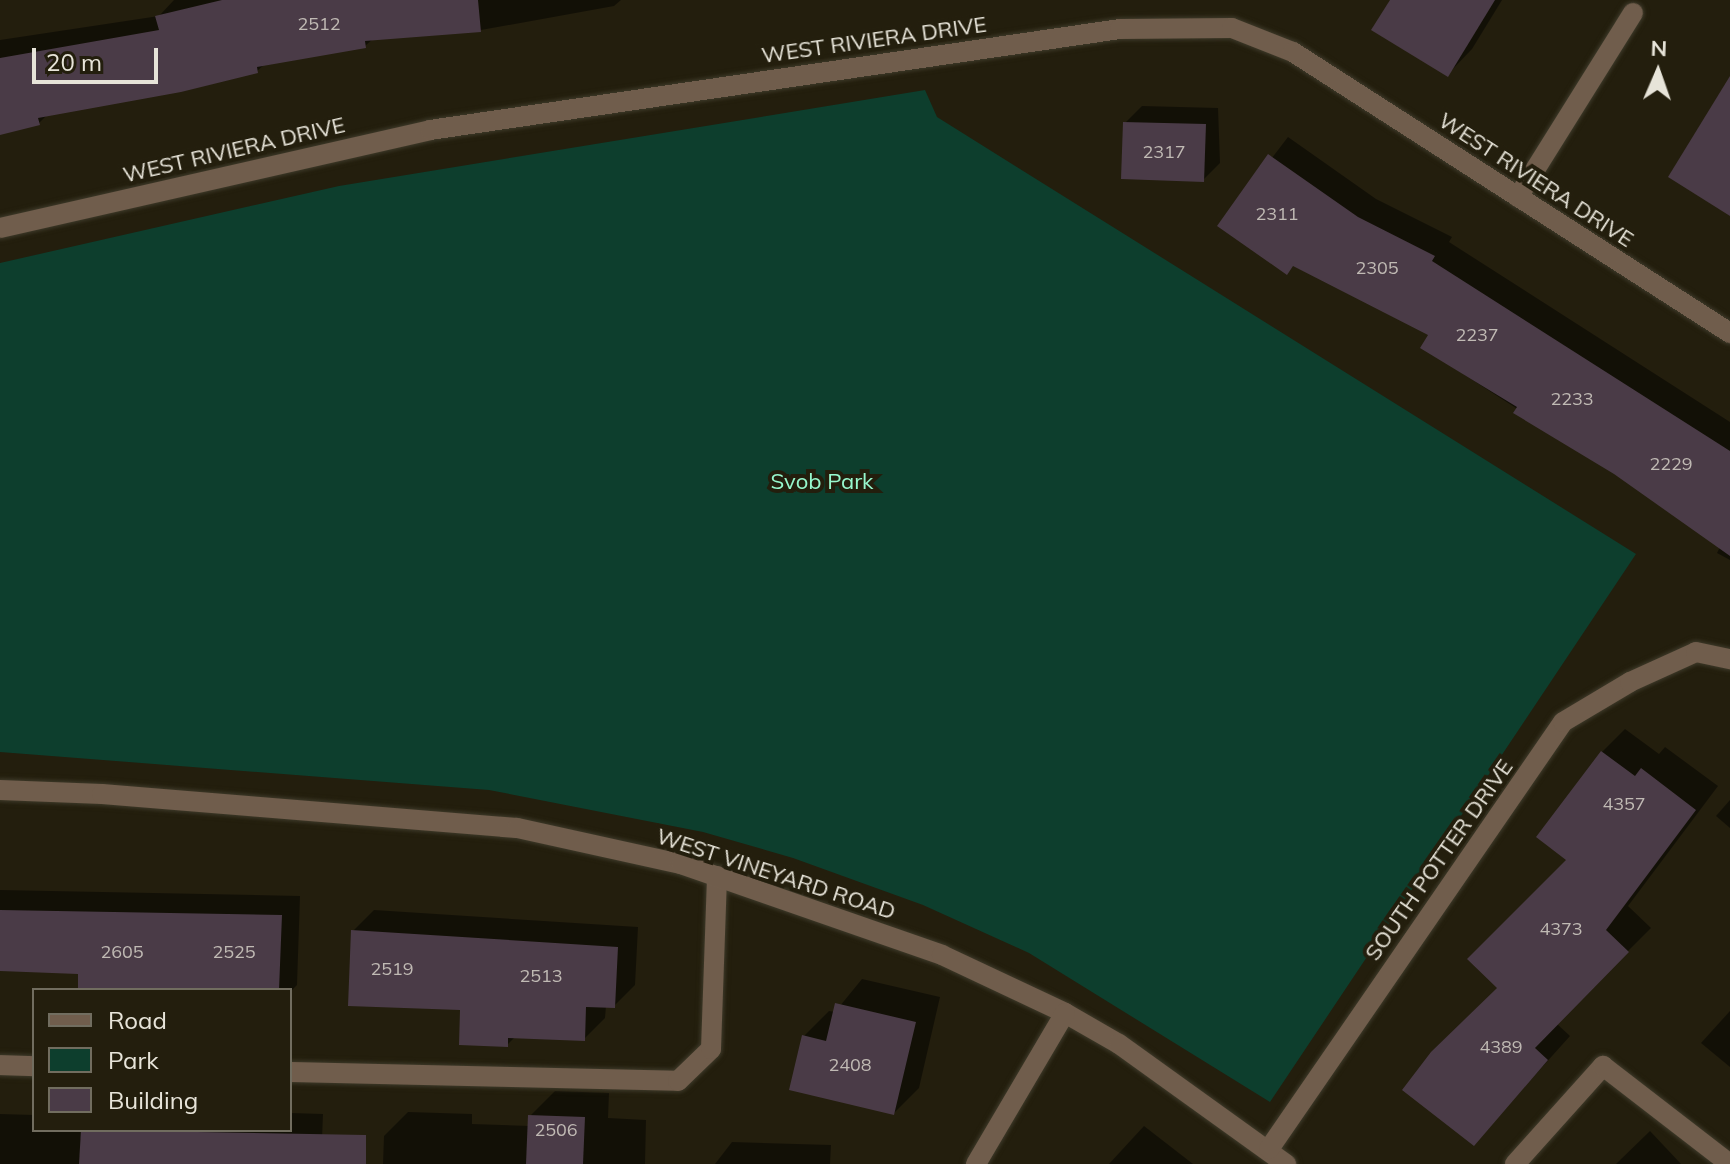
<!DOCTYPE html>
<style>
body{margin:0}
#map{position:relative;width:1730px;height:1164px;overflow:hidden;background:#231e0d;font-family:Mulish,sans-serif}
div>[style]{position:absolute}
.green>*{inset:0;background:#0d3e2d}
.shadow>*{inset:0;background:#0007}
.building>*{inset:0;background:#4a3b47}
.roads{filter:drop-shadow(0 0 2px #3e3a2a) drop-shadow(0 0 2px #3e3a2a)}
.lane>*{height:20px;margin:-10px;padding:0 10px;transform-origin:10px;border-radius:10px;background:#705d4c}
.street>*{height:20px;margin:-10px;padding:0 10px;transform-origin:10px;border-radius:10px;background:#705d4c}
span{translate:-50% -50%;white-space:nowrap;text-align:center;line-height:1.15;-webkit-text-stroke:8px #231e0d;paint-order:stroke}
.number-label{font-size:18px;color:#c0bab4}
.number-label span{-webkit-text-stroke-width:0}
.street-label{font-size:22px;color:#e7e4d9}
.park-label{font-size:22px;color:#97f8ce}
.legend{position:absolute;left:32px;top:988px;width:260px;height:144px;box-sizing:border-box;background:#231e0d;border:2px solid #716d5f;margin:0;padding:10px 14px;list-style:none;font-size:24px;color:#e7e4d9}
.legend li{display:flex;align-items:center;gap:16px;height:40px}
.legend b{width:40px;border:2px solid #716d5f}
.north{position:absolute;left:1618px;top:32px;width:80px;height:80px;-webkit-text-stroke:6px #231e0d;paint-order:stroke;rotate:2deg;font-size:22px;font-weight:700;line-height:32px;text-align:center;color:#e7e4d9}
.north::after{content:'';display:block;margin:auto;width:28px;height:36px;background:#e7e4d9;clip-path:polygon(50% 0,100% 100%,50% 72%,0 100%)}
.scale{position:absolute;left:32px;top:48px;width:126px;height:36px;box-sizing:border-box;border:4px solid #e7e4d9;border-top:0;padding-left:10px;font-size:24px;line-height:28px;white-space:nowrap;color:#e7e4d9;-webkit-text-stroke:6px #231e0d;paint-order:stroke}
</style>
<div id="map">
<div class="green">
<i style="clip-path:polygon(925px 90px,937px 117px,1636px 554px,1270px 1102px,1029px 953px,923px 905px,793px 858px,703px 832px,489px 790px,0 752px,0 263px,339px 186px)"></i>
</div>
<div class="shadow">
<i style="clip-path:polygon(174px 0,621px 0,614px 6px,481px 30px,373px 39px,365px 46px,265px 64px,257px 71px,48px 114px,39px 123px,0 133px,0 40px,159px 16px)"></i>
<i style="clip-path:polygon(1393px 0,1502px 0,1472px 49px,1448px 74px)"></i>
<i style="clip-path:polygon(1142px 106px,1218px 108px,1220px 163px,1203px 180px,1125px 123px)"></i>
<i style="clip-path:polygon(1288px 137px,1376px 199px,1452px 237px,1449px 242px,1730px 422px,1730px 560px,1717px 553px,1720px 547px,1615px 472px,1423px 348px,1431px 335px,1220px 226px)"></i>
<i style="clip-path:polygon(1625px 729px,1659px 754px,1665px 747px,1718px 786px,1628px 906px,1651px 928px,1556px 1023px,1570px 1036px,1474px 1143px,1499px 988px,1569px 860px,1602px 752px)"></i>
<i style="clip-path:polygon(1730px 800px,1730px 828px,1716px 816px)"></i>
<i style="clip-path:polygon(0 890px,300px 896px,297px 985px,290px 992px,80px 990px,80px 972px,0 969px)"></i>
<i style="clip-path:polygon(374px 910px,638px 927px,635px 985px,614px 1006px,606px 1006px,605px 1018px,584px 1039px,516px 1036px,507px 1045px,353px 931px)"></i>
<i style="clip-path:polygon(862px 979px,940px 997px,919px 1088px,894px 1113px,804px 1036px,829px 1011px,835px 1012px)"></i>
<i style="clip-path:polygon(1730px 1011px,1730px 1067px,1701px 1043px)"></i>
<i style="clip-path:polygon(555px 1091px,609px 1093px,608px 1118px,646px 1120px,645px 1164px,383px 1164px,384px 1136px,408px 1112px,472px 1114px,472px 1124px,530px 1126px,530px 1116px)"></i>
<i style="clip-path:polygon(290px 1113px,323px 1114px,321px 1164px,0 1164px,0 1114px,34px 1115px,34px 1130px,290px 1130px)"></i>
<i style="clip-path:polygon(1144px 1126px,1193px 1164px,1109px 1164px)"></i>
<i style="clip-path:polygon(1650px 1131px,1681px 1164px,1616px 1164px)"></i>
<i style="clip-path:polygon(732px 1142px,831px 1145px,830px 1164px,715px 1164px)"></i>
</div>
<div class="building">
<i style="clip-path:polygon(222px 0,478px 0,481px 32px,365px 41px,366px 48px,257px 67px,258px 73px,181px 92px,38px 118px,40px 125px,0 135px,0 58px,159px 30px,155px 16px)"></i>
<i style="clip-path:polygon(1390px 0,1495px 0,1448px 77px,1371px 30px)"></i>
<i style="clip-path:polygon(1730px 76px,1730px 216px,1668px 177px)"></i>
<i style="clip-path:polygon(1123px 122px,1206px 124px,1204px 182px,1121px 179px)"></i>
<i style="clip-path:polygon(1268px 154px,1358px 217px,1435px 256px,1432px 261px,1730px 451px,1730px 556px,1614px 474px,1513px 413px,1517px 407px,1420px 348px,1428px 335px,1293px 266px,1287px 275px,1217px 226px)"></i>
<i style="clip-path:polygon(1601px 751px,1635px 776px,1641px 768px,1696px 810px,1606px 930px,1629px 952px,1535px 1048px,1548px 1060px,1474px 1146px,1402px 1090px,1431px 1052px,1497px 988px,1467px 959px,1566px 860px,1536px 837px)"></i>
<i style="clip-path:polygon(0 910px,282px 915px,279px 990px,78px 990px,78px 974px,0 971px)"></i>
<i style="clip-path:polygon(351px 930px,618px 947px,615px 1008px,586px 1007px,585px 1041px,508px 1038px,508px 1047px,459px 1045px,460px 1010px,348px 1006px)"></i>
<i style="clip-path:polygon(835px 1003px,916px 1022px,894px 1115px,789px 1090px,802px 1035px,826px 1041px)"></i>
<i style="clip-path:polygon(528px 1115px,585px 1117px,583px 1164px,526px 1164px)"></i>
<i style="clip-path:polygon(81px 1130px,366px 1135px,366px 1164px,79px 1164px)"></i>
</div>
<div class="roads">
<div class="lane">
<i style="left:0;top:1065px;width:34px;rotate:2deg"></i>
<i style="left:290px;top:1072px;width:388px;rotate:1.3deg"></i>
<i style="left:678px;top:1081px;width:46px;rotate:-44.1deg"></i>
<i style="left:711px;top:1049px;width:173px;rotate:-88deg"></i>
</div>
<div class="street">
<i style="left:1518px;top:197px;width:217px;rotate:-58deg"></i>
<i style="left:0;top:228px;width:441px;rotate:-12.8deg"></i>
<i style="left:430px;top:130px;width:697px;rotate:-8.33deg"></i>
<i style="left:1120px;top:29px;width:112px;rotate:-0.5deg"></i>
<i style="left:1232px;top:28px;width:66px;rotate:21.5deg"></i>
<i style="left:1293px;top:52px;width:520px;rotate:32.74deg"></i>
<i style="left:0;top:790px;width:102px;rotate:2.2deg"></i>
<i style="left:102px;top:794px;width:416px;rotate:4.7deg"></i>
<i style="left:517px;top:828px;width:168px;rotate:12.4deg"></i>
<i style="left:681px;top:864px;width:276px;rotate:19.2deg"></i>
<i style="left:942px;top:955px;width:136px;rotate:25.2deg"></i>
<i style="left:1065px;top:1013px;width:62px;rotate:29.9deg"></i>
<i style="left:1119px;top:1044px;width:206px;rotate:35.7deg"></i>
<i style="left:1269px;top:1149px;width:518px;rotate:-55.45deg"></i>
<i style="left:1563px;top:722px;width:78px;rotate:-30.8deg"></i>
<i style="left:1630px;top:682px;width:72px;rotate:-24.4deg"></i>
<i style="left:1696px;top:652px;width:35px;rotate:12deg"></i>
<i style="left:976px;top:1164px;width:175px;rotate:-59.5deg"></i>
<i style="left:1515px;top:1164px;width:132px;rotate:-48.1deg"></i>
<i style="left:1603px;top:1066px;width:160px;rotate:37.7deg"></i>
</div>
</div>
<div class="number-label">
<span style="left:319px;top:24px">2512</span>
<span style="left:1164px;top:152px">2317</span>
<span style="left:1277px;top:214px">2311</span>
<span style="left:1377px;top:268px">2305</span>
<span style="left:1477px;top:335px">2237</span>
<span style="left:1572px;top:399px">2233</span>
<span style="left:1671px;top:464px">2229</span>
<span style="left:1624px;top:804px">4357</span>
<span style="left:1561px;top:929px">4373</span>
<span style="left:122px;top:952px">2605</span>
<span style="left:234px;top:952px">2525</span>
<span style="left:392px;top:969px">2519</span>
<span style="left:541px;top:976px">2513</span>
<span style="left:1501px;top:1047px">4389</span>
<span style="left:850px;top:1065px">2408</span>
<span style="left:556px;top:1130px">2506</span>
</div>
<div class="street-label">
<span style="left:874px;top:40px;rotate:-8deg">WEST RIVIERA DRIVE</span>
<span style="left:234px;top:150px;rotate:-13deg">WEST RIVIERA DRIVE</span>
<span style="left:1536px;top:180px;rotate:33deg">WEST RIVIERA DRIVE</span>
<span style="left:1439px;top:860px;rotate:-55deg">SOUTH POTTER DRIVE</span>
<span style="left:776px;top:874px;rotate:18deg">WEST VINEYARD ROAD</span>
</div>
<div class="park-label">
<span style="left:822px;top:482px">Svob Park</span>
</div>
<ul class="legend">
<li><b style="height:10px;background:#705d4c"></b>Road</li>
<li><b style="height:22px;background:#0d3e2d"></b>Park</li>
<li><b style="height:22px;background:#4a3b47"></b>Building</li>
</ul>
<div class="north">N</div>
<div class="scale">20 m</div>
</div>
